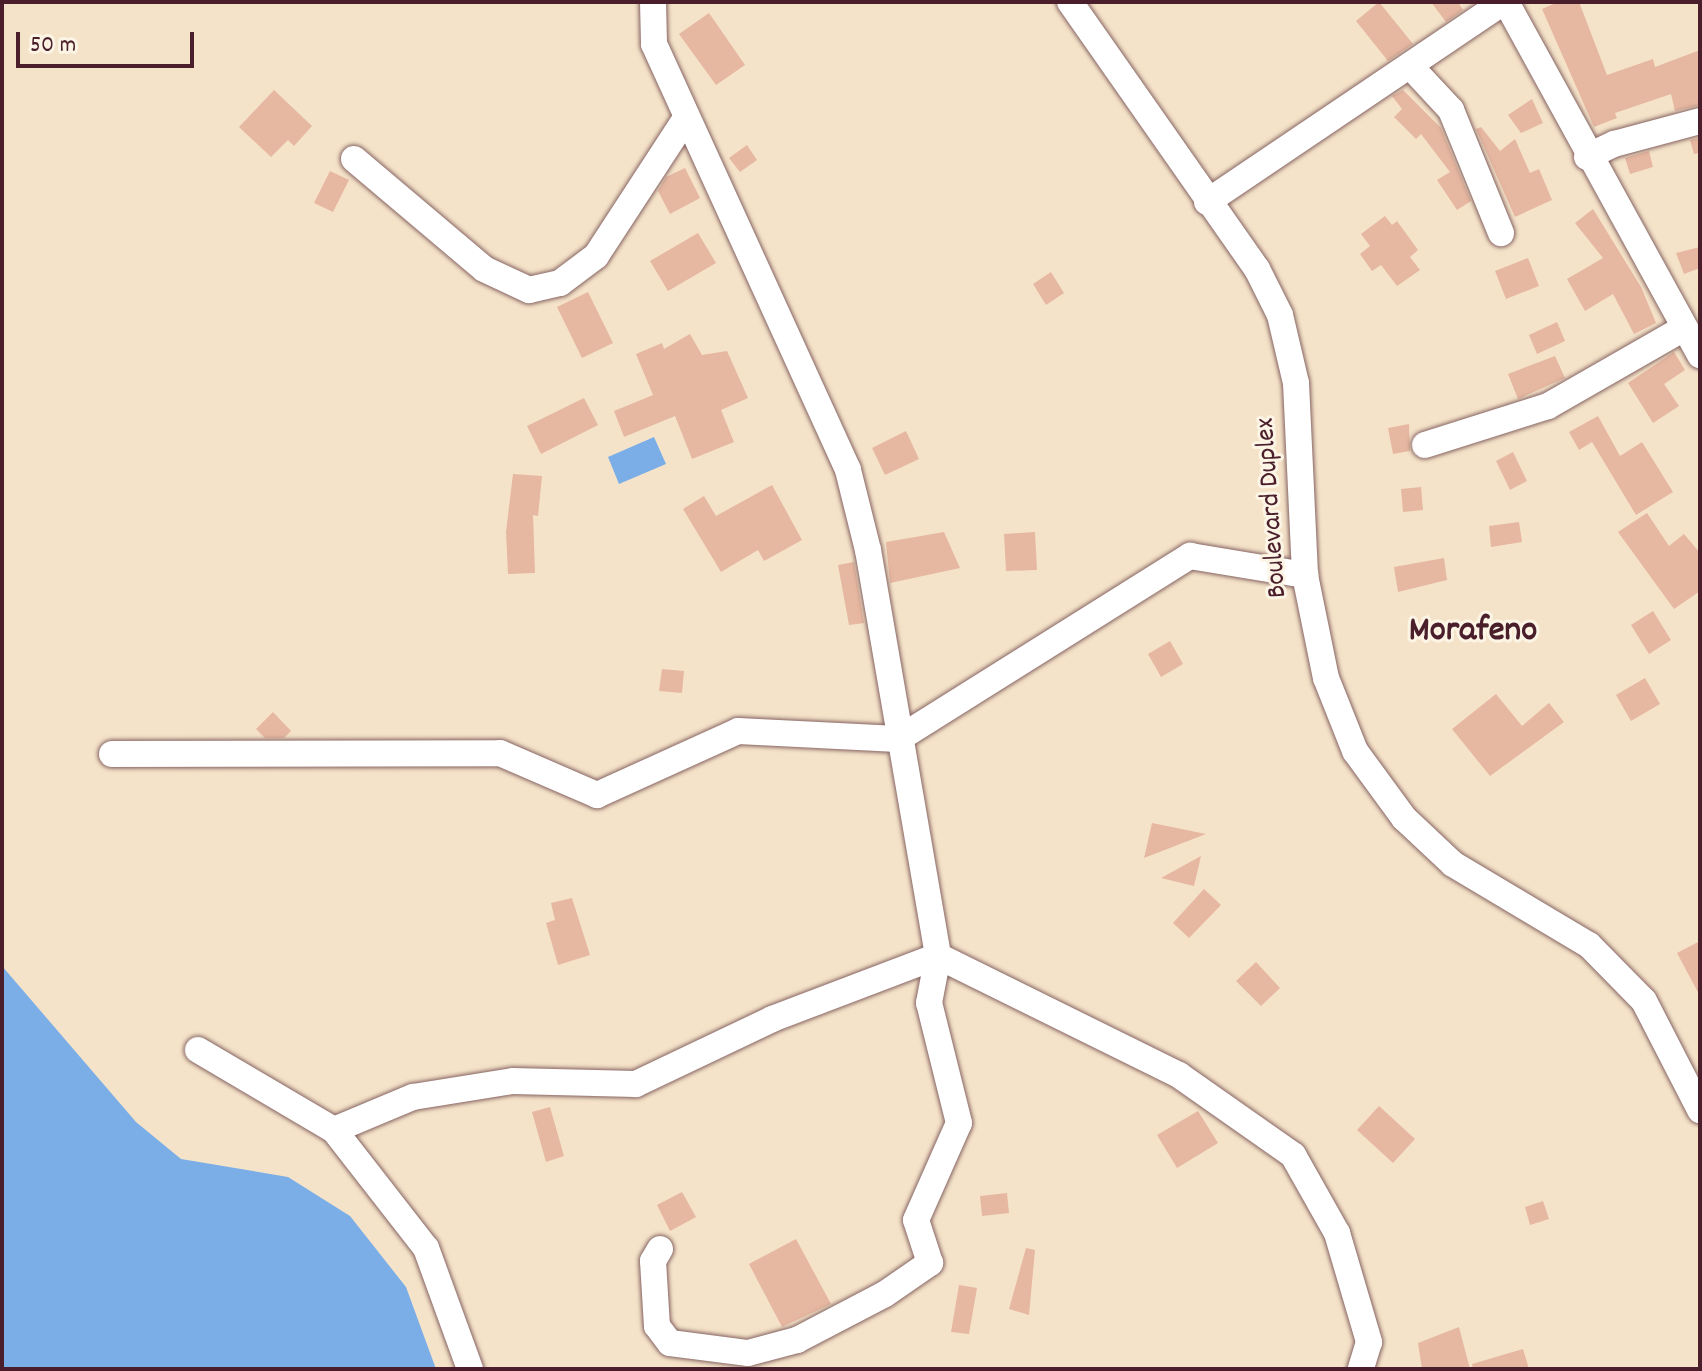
<!DOCTYPE html>
<style>
body{margin:0}
#map{position:relative;width:1702px;height:1371px;overflow:hidden;background:#f5e3c9;font-family:Dekko,sans-serif}
div>[style]{position:absolute}
.water>*{inset:0;background:#7baee7}
.building>*{inset:0;background:#e6b7a1}
.roads{filter:drop-shadow(0 0 2px #866462) drop-shadow(0 0 2px #866462)}
.minor>*{height:26px;margin:-13px;padding:0 13px;transform-origin:13px;border-radius:13px;background:#fff}
span{translate:-50% -50%;white-space:nowrap;text-align:center;line-height:1.15;-webkit-text-stroke:6px #fcf5e5;paint-order:stroke}
.street-label{font-size:28px;color:#4a1f2b}
.district-label{font-size:36px;color:#4a1f2b;font-weight:700}
.frame{position:absolute;inset:0;border:4px solid #4a1f2b;pointer-events:none}
.scale{position:absolute;left:16px;top:32px;width:178px;height:36px;box-sizing:border-box;border:4px solid #4a1f2b;border-top:0;padding-left:10px;font-size:24px;line-height:28px;white-space:nowrap;color:#4a1f2b;-webkit-text-stroke:6px #fcf5e5;paint-order:stroke}
</style>
<div id="map">
<div class="water">
<i style="clip-path:polygon(654px 437px,666px 464px,619px 484px,608px 457px)"></i>
<i style="clip-path:polygon(2px 966px,136px 1122px,181px 1159px,288px 1177px,350px 1216px,406px 1287px,436px 1369px,2px 1369px)"></i>
</div>
<div class="building">
<i style="clip-path:polygon(1379px 2px,1413px 44px,1388px 61px,1356px 21px)"></i>
<i style="clip-path:polygon(1431px 2px,1458px 2px,1463px 10px,1446px 22px)"></i>
<i style="clip-path:polygon(1558px 2px,1579px 2px,1607px 75px,1653px 59px,1655px 67px,1700px 50px,1700px 105px,1675px 111px,1671px 94px,1615px 113px,1617px 118px,1594px 127px,1542px 9px)"></i>
<i style="clip-path:polygon(709px 13px,745px 65px,716px 85px,679px 34px)"></i>
<i style="clip-path:polygon(274px 90px,312px 126px,294px 146px,288px 140px,271px 157px,239px 127px)"></i>
<i style="clip-path:polygon(1403px 90px,1441px 128px,1471px 201px,1457px 210px,1437px 180px,1450px 172px,1421px 134px,1416px 139px,1394px 117px,1402px 109px,1392px 96px)"></i>
<i style="clip-path:polygon(1532px 99px,1543px 123px,1521px 133px,1508px 115px)"></i>
<i style="clip-path:polygon(1481px 127px,1500px 151px,1515px 139px,1530px 173px,1539px 169px,1552px 200px,1515px 217px,1476px 129px)"></i>
<i style="clip-path:polygon(1700px 138px,1700px 153px,1694px 154px,1690px 140px)"></i>
<i style="clip-path:polygon(747px 145px,757px 160px,740px 172px,729px 158px)"></i>
<i style="clip-path:polygon(1649px 151px,1653px 167px,1630px 174px,1625px 158px)"></i>
<i style="clip-path:polygon(685px 168px,700px 198px,670px 214px,658px 191px,666px 177px)"></i>
<i style="clip-path:polygon(330px 171px,349px 180px,333px 212px,314px 203px)"></i>
<i style="clip-path:polygon(1593px 209px,1641px 287px,1656px 323px,1634px 334px,1613px 294px,1585px 311px,1567px 279px,1603px 258px,1575px 223px)"></i>
<i style="clip-path:polygon(1385px 216px,1392px 225px,1397px 221px,1418px 250px,1410px 257px,1420px 270px,1397px 286px,1381px 265px,1372px 271px,1360px 254px,1370px 246px,1361px 234px)"></i>
<i style="clip-path:polygon(698px 233px,716px 263px,668px 291px,650px 261px)"></i>
<i style="clip-path:polygon(1700px 247px,1700px 268px,1684px 274px,1676px 253px)"></i>
<i style="clip-path:polygon(1528px 258px,1539px 286px,1506px 299px,1495px 271px)"></i>
<i style="clip-path:polygon(1051px 272px,1064px 293px,1046px 305px,1033px 284px)"></i>
<i style="clip-path:polygon(588px 292px,613px 343px,582px 358px,557px 307px)"></i>
<i style="clip-path:polygon(1557px 322px,1565px 341px,1537px 354px,1529px 335px)"></i>
<i style="clip-path:polygon(690px 334px,702px 355px,727px 351px,748px 398px,721px 410px,734px 442px,692px 459px,675px 416px,624px 437px,614px 411px,653px 395px,636px 354px,662px 343px,664px 349px)"></i>
<i style="clip-path:polygon(1674px 352px,1685px 370px,1664px 384px,1679px 406px,1653px 423px,1628px 383px)"></i>
<i style="clip-path:polygon(1555px 356px,1565px 378px,1518px 399px,1508px 374px)"></i>
<i style="clip-path:polygon(584px 398px,598px 425px,541px 454px,527px 426px)"></i>
<i style="clip-path:polygon(1598px 416px,1620px 456px,1642px 442px,1673px 492px,1636px 515px,1592px 442px,1579px 450px,1569px 432px)"></i>
<i style="clip-path:polygon(1409px 424px,1410px 451px,1393px 454px,1388px 428px)"></i>
<i style="clip-path:polygon(906px 431px,919px 459px,885px 475px,872px 448px)"></i>
<i style="clip-path:polygon(1513px 452px,1527px 481px,1510px 490px,1496px 461px)"></i>
<i style="clip-path:polygon(513px 474px,542px 476px,538px 516px,533px 515px,535px 573px,508px 574px,506px 532px)"></i>
<i style="clip-path:polygon(772px 485px,802px 540px,764px 561px,758px 550px,721px 572px,683px 509px,704px 496px,716px 516px)"></i>
<i style="clip-path:polygon(1421px 487px,1423px 510px,1403px 512px,1401px 489px)"></i>
<i style="clip-path:polygon(1647px 513px,1669px 546px,1684px 534px,1700px 553px,1700px 591px,1674px 609px,1618px 532px)"></i>
<i style="clip-path:polygon(1519px 522px,1522px 542px,1491px 547px,1489px 526px)"></i>
<i style="clip-path:polygon(944px 532px,960px 568px,890px 583px,886px 542px)"></i>
<i style="clip-path:polygon(1035px 532px,1037px 570px,1006px 571px,1004px 534px)"></i>
<i style="clip-path:polygon(1444px 558px,1447px 580px,1398px 592px,1394px 567px)"></i>
<i style="clip-path:polygon(854px 562px,864px 623px,849px 625px,838px 565px)"></i>
<i style="clip-path:polygon(1653px 611px,1671px 640px,1649px 654px,1631px 625px)"></i>
<i style="clip-path:polygon(1170px 641px,1183px 664px,1161px 677px,1148px 654px)"></i>
<i style="clip-path:polygon(662px 669px,684px 671px,682px 693px,659px 691px)"></i>
<i style="clip-path:polygon(1645px 678px,1660px 704px,1631px 721px,1616px 695px)"></i>
<i style="clip-path:polygon(1496px 694px,1522px 726px,1549px 703px,1564px 722px,1490px 776px,1452px 729px)"></i>
<i style="clip-path:polygon(273px 712px,291px 731px,284px 738px,265px 738px,256px 729px)"></i>
<i style="clip-path:polygon(1152px 823px,1206px 834px,1144px 858px)"></i>
<i style="clip-path:polygon(1201px 856px,1194px 886px,1161px 878px)"></i>
<i style="clip-path:polygon(1204px 889px,1221px 905px,1189px 938px,1173px 923px)"></i>
<i style="clip-path:polygon(572px 898px,590px 955px,558px 965px,546px 923px,555px 920px,551px 903px)"></i>
<i style="clip-path:polygon(1700px 941px,1700px 996px,1677px 953px)"></i>
<i style="clip-path:polygon(1256px 962px,1280px 988px,1261px 1006px,1236px 981px)"></i>
<i style="clip-path:polygon(1379px 1106px,1415px 1139px,1393px 1163px,1357px 1130px)"></i>
<i style="clip-path:polygon(550px 1107px,564px 1156px,546px 1162px,532px 1112px)"></i>
<i style="clip-path:polygon(1198px 1111px,1218px 1143px,1177px 1168px,1157px 1135px)"></i>
<i style="clip-path:polygon(682px 1192px,696px 1217px,670px 1231px,657px 1205px)"></i>
<i style="clip-path:polygon(1007px 1193px,1009px 1213px,982px 1216px,980px 1196px)"></i>
<i style="clip-path:polygon(1543px 1201px,1549px 1219px,1530px 1225px,1525px 1207px)"></i>
<i style="clip-path:polygon(796px 1239px,831px 1304px,782px 1327px,749px 1264px)"></i>
<i style="clip-path:polygon(1026px 1248px,1035px 1250px,1029px 1315px,1009px 1309px)"></i>
<i style="clip-path:polygon(959px 1285px,977px 1288px,969px 1334px,951px 1332px)"></i>
<i style="clip-path:polygon(1459px 1327px,1470px 1369px,1422px 1369px,1418px 1343px)"></i>
<i style="clip-path:polygon(1523px 1349px,1529px 1369px,1473px 1369px,1472px 1364px)"></i>
</div>
<div class="roads">
<div class="minor">
<i style="left:653px;top:2px;width:42px;rotate:88.6deg"></i>
<i style="left:654px;top:44px;width:468px;rotate:65.5deg"></i>
<i style="left:848px;top:470px;width:82px;rotate:76deg"></i>
<i style="left:868px;top:550px;width:412px;rotate:80.2deg"></i>
<i style="left:938px;top:956px;width:269px;rotate:26.3deg"></i>
<i style="left:1179px;top:1075px;width:139px;rotate:35.1deg"></i>
<i style="left:1293px;top:1155px;width:90px;rotate:60.6deg"></i>
<i style="left:1337px;top:1233px;width:114px;rotate:73.6deg"></i>
<i style="left:1369px;top:1342px;width:28px;rotate:107deg"></i>
<i style="left:1070px;top:2px;width:326px;rotate:55deg"></i>
<i style="left:1257px;top:269px;width:51px;rotate:63.4deg"></i>
<i style="left:1280px;top:315px;width:70px;rotate:76.8deg"></i>
<i style="left:1296px;top:383px;width:192px;rotate:87.3deg"></i>
<i style="left:1305px;top:575px;width:105px;rotate:78.5deg"></i>
<i style="left:1326px;top:678px;width:79px;rotate:68.3deg"></i>
<i style="left:1355px;top:751px;width:83px;rotate:53.8deg"></i>
<i style="left:1404px;top:818px;width:67px;rotate:43.2deg"></i>
<i style="left:1453px;top:864px;width:158px;rotate:30.8deg"></i>
<i style="left:1589px;top:945px;width:78px;rotate:45.5deg"></i>
<i style="left:1644px;top:1001px;width:123px;rotate:62.8deg"></i>
<i style="left:1506px;top:2px;width:403px;rotate:61.2deg"></i>
<i style="left:1411px;top:67px;width:59px;rotate:47.1deg"></i>
<i style="left:1451px;top:110px;width:133px;rotate:67.9deg"></i>
<i style="left:1587px;top:157px;width:30px;rotate:-26deg"></i>
<i style="left:1614px;top:144px;width:89px;rotate:-15deg"></i>
<i style="left:354px;top:159px;width:170px;rotate:40.2deg"></i>
<i style="left:484px;top:269px;width:50px;rotate:25deg"></i>
<i style="left:529px;top:290px;width:32px;rotate:-13deg"></i>
<i style="left:560px;top:283px;width:45px;rotate:-36.9deg"></i>
<i style="left:596px;top:256px;width:165px;rotate:-56.9deg"></i>
<i style="left:1207px;top:202px;width:358px;rotate:-34deg"></i>
<i style="left:1425px;top:445px;width:129px;rotate:-17.6deg"></i>
<i style="left:1548px;top:406px;width:157px;rotate:-29.8deg"></i>
<i style="left:112px;top:754px;width:388px;rotate:-0.1deg"></i>
<i style="left:500px;top:753px;width:106px;rotate:23.4deg"></i>
<i style="left:597px;top:795px;width:155px;rotate:-24.4deg"></i>
<i style="left:738px;top:731px;width:160px;rotate:2.9deg"></i>
<i style="left:898px;top:739px;width:345px;rotate:-32.1deg"></i>
<i style="left:1190px;top:556px;width:117px;rotate:9.4deg"></i>
<i style="left:198px;top:1050px;width:158px;rotate:30.5deg"></i>
<i style="left:334px;top:1130px;width:150px;rotate:52.1deg"></i>
<i style="left:426px;top:1248px;width:129px;rotate:70deg"></i>
<i style="left:334px;top:1130px;width:86px;rotate:-22.7deg"></i>
<i style="left:413px;top:1097px;width:101px;rotate:-9.1deg"></i>
<i style="left:513px;top:1081px;width:123px;rotate:1.4deg"></i>
<i style="left:636px;top:1084px;width:151px;rotate:-25.5deg"></i>
<i style="left:772px;top:1019px;width:178px;rotate:-20.8deg"></i>
<i style="left:660px;top:1249px;width:14px;rotate:120deg"></i>
<i style="left:653px;top:1261px;width:65px;rotate:86.5deg"></i>
<i style="left:657px;top:1326px;width:21px;rotate:53deg"></i>
<i style="left:670px;top:1343px;width:79px;rotate:7.3deg"></i>
<i style="left:748px;top:1353px;width:51px;rotate:-14.9deg"></i>
<i style="left:797px;top:1340px;width:99px;rotate:-27.6deg"></i>
<i style="left:885px;top:1294px;width:55px;rotate:-34.6deg"></i>
<i style="left:930px;top:1263px;width:45px;rotate:-108deg"></i>
<i style="left:916px;top:1220px;width:106px;rotate:-66.1deg"></i>
<i style="left:959px;top:1123px;width:124px;rotate:-104deg"></i>
<i style="left:929px;top:1003px;width:48px;rotate:-79.2deg"></i>
</div>
</div>
<div class="street-label">
<span style="left:1273px;top:508px;rotate:-94deg">Boulevard Duplex</span>
</div>
<div class="district-label">
<span style="left:1473px;top:633px">Morafeno</span>
</div>
<div class="frame"></div>
<div class="scale">50 m</div>
</div>
